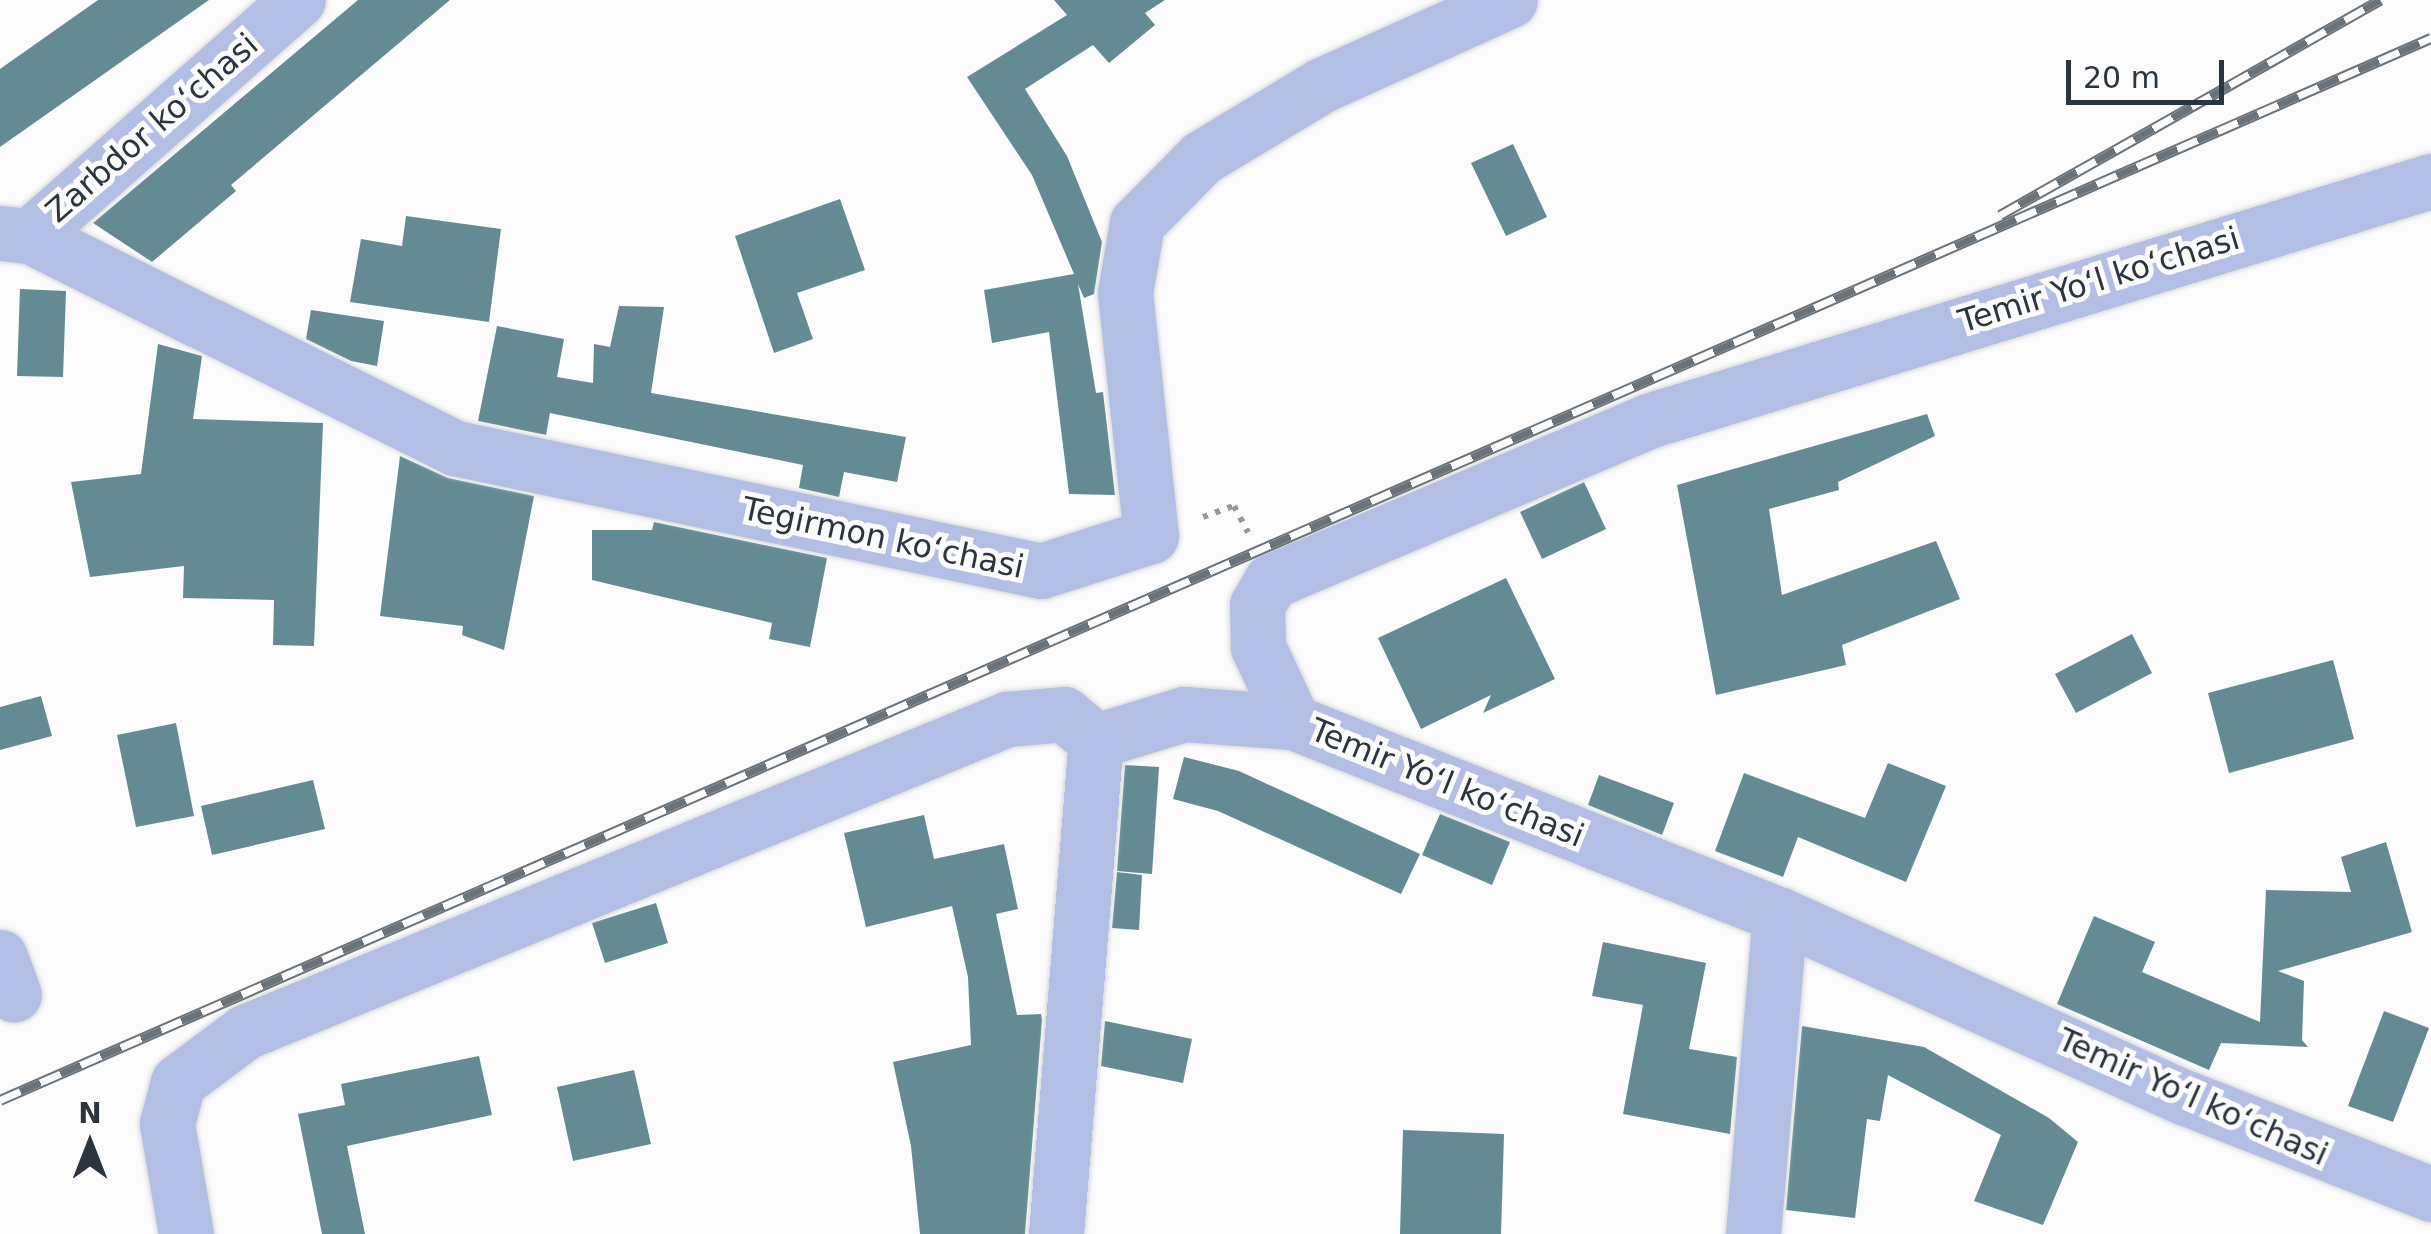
<!DOCTYPE html>
<meta charset="utf-8">
<style>
body{margin:0}
#map{position:relative;width:2431px;height:1234px;overflow:hidden;background:#fbfbfb;font-family:"DejaVu Sans",sans-serif}
div>[style]{position:absolute}
.building>*{inset:0;background:#648b94}
.path>*{height:6px;margin-top:-3px;transform-origin:0;background:repeating-linear-gradient(90deg,#93999e 0 5px,transparent 0 13px)}
.roads{filter:drop-shadow(0 0 2px #d5d7d9) drop-shadow(0 0 2px #d5d7d9)}
.minor>*{height:55px;margin:-27.5px;padding:0 27.5px;transform-origin:27.5px;border-radius:27.5px;background:#b2bee3}
.rail>*{height:11px;margin-top:-5.5px;transform-origin:0;background:repeating-linear-gradient(90deg,#fbfbfb 0 22px,#6b737a 0 44px);box-sizing:border-box;border-block:2px solid #6b737a}
span{translate:-50% -50%;white-space:nowrap;text-align:center;line-height:1.15;-webkit-text-stroke:10px #fbfbfb;paint-order:stroke}
.street-label{font-size:32px;color:#2a353f}
.north{position:absolute;left:40px;top:1094px;width:100px;height:100px;-webkit-text-stroke:8px #fbfbfb;paint-order:stroke;rotate:0deg;font-size:28px;font-weight:700;line-height:40px;text-align:center;color:#2a353f}
.north::after{content:'';display:block;margin:auto;width:35px;height:45px;background:#2a353f;clip-path:polygon(50% 0,100% 100%,50% 72%,0 100%)}
.scale{position:absolute;left:2066px;top:60px;width:158px;height:45px;box-sizing:border-box;border:5px solid #2a353f;border-top:0;padding-left:12px;font-size:30px;line-height:35px;white-space:nowrap;color:#2a353f;-webkit-text-stroke:8px #fbfbfb;paint-order:stroke}
</style>
<div id="map">
<div class="building">
<i style="clip-path:polygon(98px 0,209px 0,0 147px,0 69px)"></i>
<i style="clip-path:polygon(358px 0,450px 0,231px 185px,236px 191px,152px 262px,93px 223px)"></i>
<i style="clip-path:polygon(1054px 0,1165px 0,1145px 13px,1155px 25px,1109px 63px,1093px 45px,1025px 89px,1067px 156px,1102px 242px,1094px 294px,1084px 298px,1078px 284px,1096px 393px,1103px 392px,1115px 495px,1069px 494px,1049px 332px,992px 343px,984px 290px,1074px 274px,1032px 175px,967px 77px,1067px 15px)"></i>
<i style="clip-path:polygon(1513px 144px,1547px 217px,1506px 236px,1471px 163px)"></i>
<i style="clip-path:polygon(840px 199px,865px 270px,797px 293px,813px 339px,774px 353px,735px 236px)"></i>
<i style="clip-path:polygon(406px 216px,501px 229px,489px 322px,350px 302px,361px 239px,402px 246px)"></i>
<i style="clip-path:polygon(20px 289px,66px 291px,63px 377px,17px 376px)"></i>
<i style="clip-path:polygon(619px 306px,664px 307px,651px 393px,906px 437px,897px 482px,844px 472px,839px 497px,799px 488px,803px 465px,550px 413px,546px 435px,478px 421px,497px 326px,564px 339px,557px 377px,593px 383px,594px 344px,610px 347px)"></i>
<i style="clip-path:polygon(311px 310px,384px 321px,377px 366px,351px 361px,306px 339px)"></i>
<i style="clip-path:polygon(158px 344px,202px 356px,193px 419px,323px 423px,314px 646px,273px 645px,274px 600px,183px 598px,184px 566px,90px 577px,71px 482px,141px 474px)"></i>
<i style="clip-path:polygon(1927px 414px,1935px 436px,1838px 482px,1839px 490px,1769px 509px,1782px 595px,1936px 541px,1960px 599px,1842px 645px,1846px 665px,1716px 695px,1677px 485px)"></i>
<i style="clip-path:polygon(400px 456px,448px 478px,534px 496px,504px 650px,462px 635px,463px 626px,380px 616px)"></i>
<i style="clip-path:polygon(1584px 482px,1606px 529px,1542px 559px,1520px 512px)"></i>
<i style="clip-path:polygon(654px 522px,827px 558px,810px 647px,769px 639px,772px 623px,592px 580px,592px 530px,652px 530px)"></i>
<i style="clip-path:polygon(1506px 578px,1555px 679px,1483px 713px,1491px 695px,1421px 729px,1378px 638px)"></i>
<i style="clip-path:polygon(2132px 634px,2152px 673px,2076px 713px,2055px 674px)"></i>
<i style="clip-path:polygon(2333px 660px,2354px 739px,2229px 773px,2208px 693px)"></i>
<i style="clip-path:polygon(41px 696px,52px 736px,0 750px,0 707px)"></i>
<i style="clip-path:polygon(176px 723px,194px 816px,136px 827px,117px 735px)"></i>
<i style="clip-path:polygon(1184px 757px,1239px 771px,1420px 854px,1401px 894px,1218px 811px,1173px 799px)"></i>
<i style="clip-path:polygon(1888px 763px,1946px 786px,1906px 882px,1798px 837px,1783px 877px,1715px 851px,1744px 773px,1865px 818px)"></i>
<i style="clip-path:polygon(1125px 765px,1159px 767px,1152px 874px,1117px 871px)"></i>
<i style="clip-path:polygon(1599px 775px,1674px 803px,1662px 835px,1588px 805px)"></i>
<i style="clip-path:polygon(313px 780px,325px 829px,212px 855px,201px 806px)"></i>
<i style="clip-path:polygon(1440px 814px,1510px 842px,1492px 885px,1422px 855px)"></i>
<i style="clip-path:polygon(924px 815px,934px 859px,1004px 844px,1018px 909px,996px 914px,1017px 1015px,1041px 1014px,1042px 1020px,1025px 1234px,920px 1234px,911px 1146px,893px 1062px,971px 1045px,968px 977px,952px 906px,866px 927px,844px 833px)"></i>
<i style="clip-path:polygon(2386px 842px,2412px 932px,2278px 971px,2304px 981px,2302px 1040px,2308px 1047px,2221px 1043px,2209px 1070px,2057px 1004px,2094px 916px,2155px 942px,2142px 972px,2260px 1022px,2266px 890px,2351px 892px,2341px 857px)"></i>
<i style="clip-path:polygon(1117px 872px,1142px 875px,1139px 930px,1112px 928px)"></i>
<i style="clip-path:polygon(656px 903px,668px 943px,605px 963px,592px 923px)"></i>
<i style="clip-path:polygon(1603px 942px,1706px 963px,1689px 1049px,1737px 1057px,1730px 1134px,1623px 1114px,1643px 1005px,1592px 996px)"></i>
<i style="clip-path:polygon(2384px 1011px,2429px 1028px,2393px 1122px,2348px 1106px)"></i>
<i style="clip-path:polygon(1105px 1021px,1192px 1039px,1183px 1083px,1101px 1066px)"></i>
<i style="clip-path:polygon(1802px 1026px,1924px 1047px,2049px 1118px,2078px 1142px,2043px 1225px,1974px 1201px,2001px 1135px,1888px 1075px,1880px 1121px,1867px 1119px,1855px 1218px,1786px 1210px)"></i>
<i style="clip-path:polygon(479px 1056px,492px 1115px,347px 1146px,365px 1234px,322px 1234px,298px 1114px,345px 1105px,341px 1084px)"></i>
<i style="clip-path:polygon(634px 1070px,651px 1144px,573px 1161px,557px 1087px)"></i>
<i style="clip-path:polygon(1403px 1130px,1504px 1134px,1501px 1234px,1400px 1234px)"></i>
</div>
<div class="path">
<i style="left:1203px;top:517px;width:33px;rotate:-20deg"></i>
<i style="left:1234px;top:506px;width:30px;rotate:62deg"></i>
</div>
<div class="roads">
<div class="minor">
<i style="left:2431px;top:181px;width:816px;rotate:162.96deg"></i>
<i style="left:1651px;top:420px;width:413px;rotate:157deg"></i>
<i style="left:1271px;top:581px;width:28px;rotate:120deg"></i>
<i style="left:1257px;top:605px;width:42px;rotate:88.6deg"></i>
<i style="left:1258px;top:647px;width:83px;rotate:65deg"></i>
<i style="left:1293px;top:722px;width:524px;rotate:21.62deg"></i>
<i style="left:1780px;top:915px;width:445px;rotate:24.3deg"></i>
<i style="left:2186px;top:1098px;width:263px;rotate:21.4deg"></i>
<i style="left:0;top:233px;width:30px;rotate:6deg"></i>
<i style="left:30px;top:236px;width:357px;rotate:-41.4deg"></i>
<i style="left:30px;top:236px;width:475px;rotate:26.5deg"></i>
<i style="left:455px;top:448px;width:599px;rotate:11.85deg"></i>
<i style="left:1041px;top:571px;width:115px;rotate:-17.7deg"></i>
<i style="left:1151px;top:536px;width:244px;rotate:-96.1deg"></i>
<i style="left:1125px;top:293px;width:71px;rotate:-80.3deg"></i>
<i style="left:1137px;top:223px;width:91px;rotate:-45.4deg"></i>
<i style="left:1201px;top:158px;width:141px;rotate:-31.1deg"></i>
<i style="left:1322px;top:85px;width:206px;rotate:-24.3deg"></i>
<i style="left:0;top:957px;width:40px;rotate:69.8deg"></i>
<i style="left:186px;top:1234px;width:112px;rotate:-99.8deg"></i>
<i style="left:167px;top:1124px;width:43px;rotate:-75.3deg"></i>
<i style="left:178px;top:1082px;width:84px;rotate:-36.7deg"></i>
<i style="left:245px;top:1032px;width:824px;rotate:-22.33deg"></i>
<i style="left:1007px;top:719px;width:57px;rotate:-5deg"></i>
<i style="left:1064px;top:714px;width:42px;rotate:40.2deg"></i>
<i style="left:1096px;top:741px;width:92px;rotate:-17.1deg"></i>
<i style="left:1184px;top:714px;width:109px;rotate:4.2deg"></i>
<i style="left:1056px;top:1234px;width:495px;rotate:-85.4deg"></i>
<i style="left:1753px;top:1234px;width:320px;rotate:-85.2deg"></i>
</div>
</div>
<div class="rail">
<i style="left:2000px;top:215px;width:437px;rotate:-29.5deg"></i>
<i style="left:0;top:1100px;width:2653px;rotate:-23.6deg"></i>
</div>
<div class="street-label">
<span style="left:152px;top:128px;rotate:-41deg">Zarbdor koʻchasi</span>
<span style="left:2099px;top:280px;rotate:-17deg">Temir Yoʻl koʻchasi</span>
<span style="left:883px;top:538px;rotate:12deg">Tegirmon koʻchasi</span>
<span style="left:1447px;top:783px;rotate:22deg">Temir Yoʻl koʻchasi</span>
<span style="left:2193px;top:1097px;rotate:24deg">Temir Yoʻl koʻchasi</span>
</div>
<div class="north">N</div>
<div class="scale">20 m</div>
</div>
